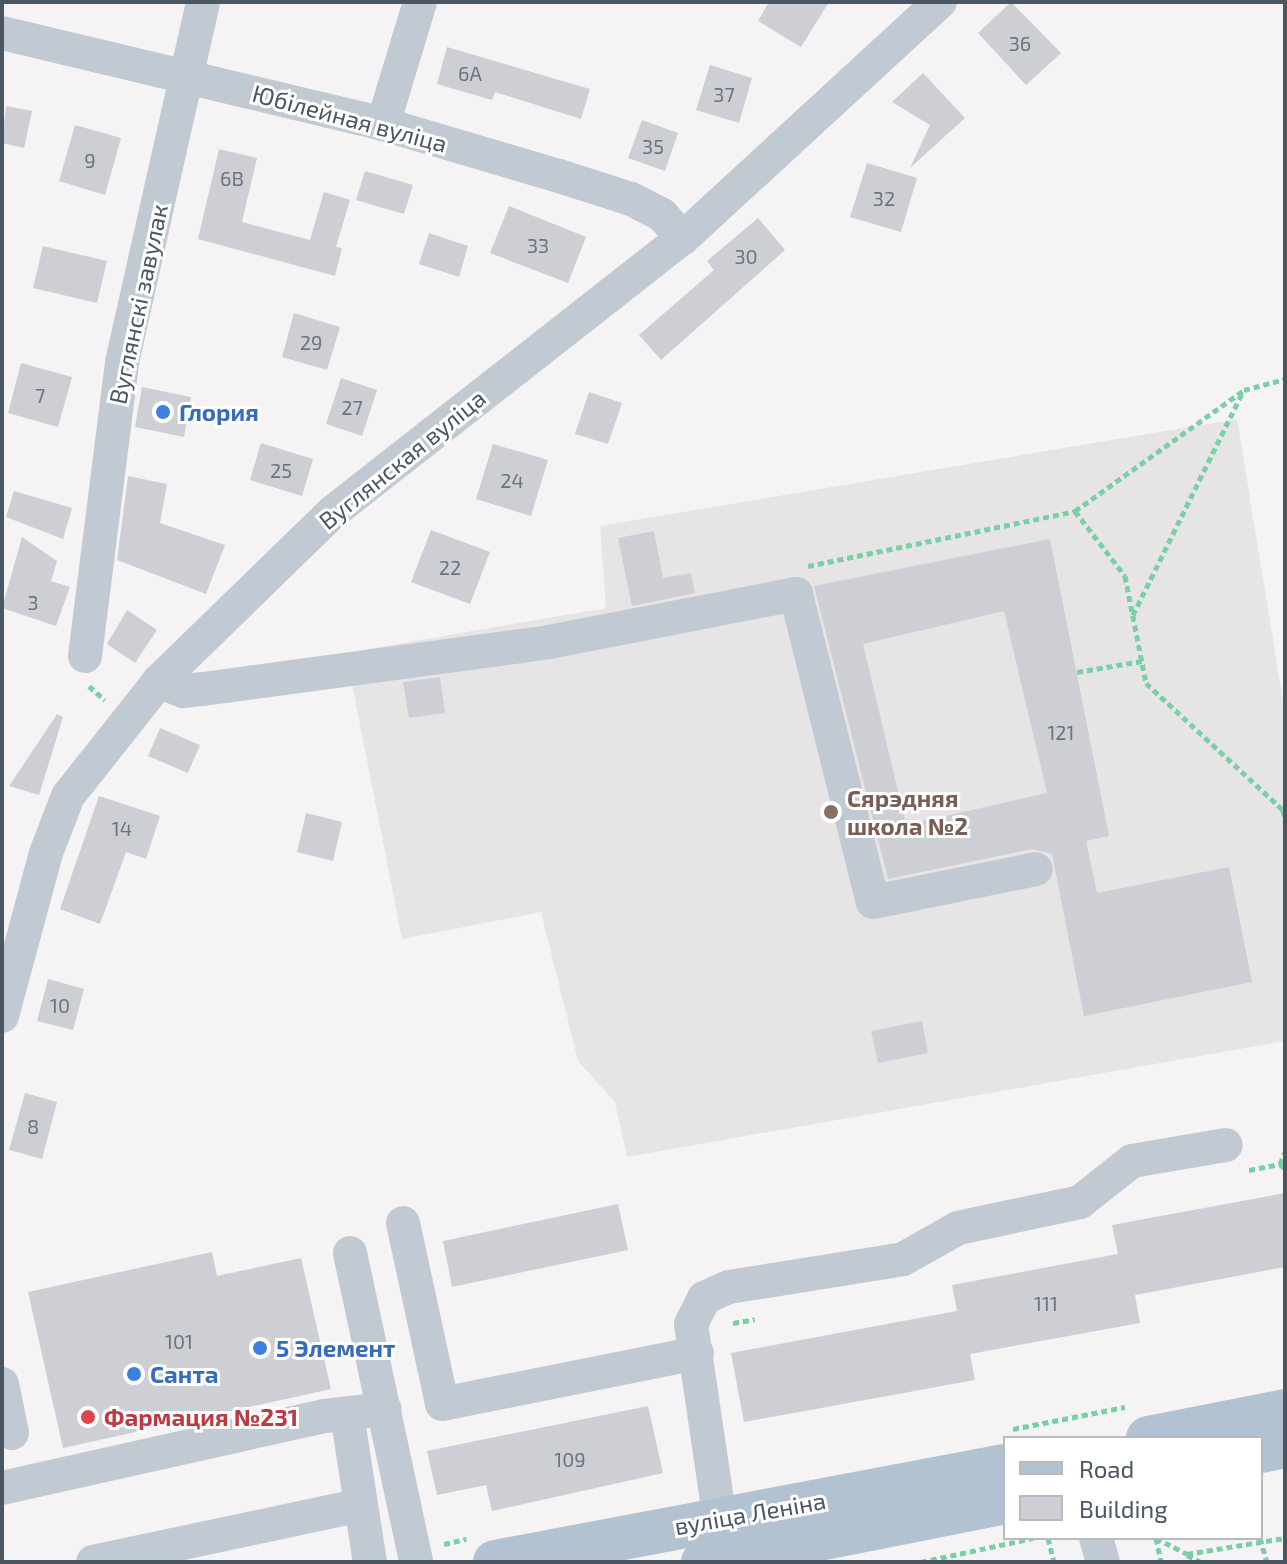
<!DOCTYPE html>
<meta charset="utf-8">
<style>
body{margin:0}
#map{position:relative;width:1287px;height:1564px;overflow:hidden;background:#f5f3f3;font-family:"Exo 2",sans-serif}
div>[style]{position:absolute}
.education>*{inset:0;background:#e6e4e5}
.building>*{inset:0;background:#cdcfd5}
.path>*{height:5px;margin-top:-2.5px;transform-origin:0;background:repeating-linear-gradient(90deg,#7ad0a6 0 6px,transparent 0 10px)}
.minor>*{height:34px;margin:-17px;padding:0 17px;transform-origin:17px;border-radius:17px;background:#c1cad2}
.major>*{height:44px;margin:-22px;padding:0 22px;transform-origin:22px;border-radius:22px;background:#b3c2d1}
.dots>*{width:22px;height:22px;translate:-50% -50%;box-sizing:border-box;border:4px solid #fff;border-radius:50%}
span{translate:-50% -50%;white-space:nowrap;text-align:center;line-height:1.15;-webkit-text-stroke:6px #fff;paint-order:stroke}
.number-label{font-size:20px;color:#6b747e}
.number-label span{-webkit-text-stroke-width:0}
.street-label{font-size:24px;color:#4a5661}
.shop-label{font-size:24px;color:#366cbe;font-weight:700}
.left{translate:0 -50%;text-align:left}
.education-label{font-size:24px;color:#785e54;font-weight:700}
.health-label{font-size:24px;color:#be3a42;font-weight:700}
.frame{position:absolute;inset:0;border:4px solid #4a5661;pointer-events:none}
.legend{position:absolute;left:1003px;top:1436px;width:260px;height:104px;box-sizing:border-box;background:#fff;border:2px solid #b7bbc0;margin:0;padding:10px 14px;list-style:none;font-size:24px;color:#4a5661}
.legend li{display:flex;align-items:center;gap:16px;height:40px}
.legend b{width:40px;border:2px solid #b7bbc0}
</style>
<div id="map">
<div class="education">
<i style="clip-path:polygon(1237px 419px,1285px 713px,1285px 1041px,627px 1157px,615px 1102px,578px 1061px,541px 912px,402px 939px,346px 653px,606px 608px,600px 526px)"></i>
</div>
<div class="building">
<i style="clip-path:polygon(769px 2px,829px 2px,801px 47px,758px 21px)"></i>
<i style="clip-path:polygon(1011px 2px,1061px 53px,1026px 85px,978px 33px)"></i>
<i style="clip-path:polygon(447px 47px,590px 89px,581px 119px,495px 92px,492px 100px,437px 84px)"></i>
<i style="clip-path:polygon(710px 65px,752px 78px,739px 123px,696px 110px)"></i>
<i style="clip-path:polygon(923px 73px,965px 118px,910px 168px,930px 125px,892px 102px)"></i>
<i style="clip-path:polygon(6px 106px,32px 111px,24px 148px,2px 143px)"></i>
<i style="clip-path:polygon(642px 120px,678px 133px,665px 171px,628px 158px)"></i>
<i style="clip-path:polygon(75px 125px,121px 138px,105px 195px,59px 181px)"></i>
<i style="clip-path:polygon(219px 149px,257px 158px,242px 222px,310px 240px,324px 192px,350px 200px,336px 247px,342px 248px,335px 276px,198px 239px)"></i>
<i style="clip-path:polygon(867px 163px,917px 178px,901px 232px,850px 217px)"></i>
<i style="clip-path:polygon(365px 171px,413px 185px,404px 214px,356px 200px)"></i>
<i style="clip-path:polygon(509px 206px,586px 237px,568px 283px,490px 253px)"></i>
<i style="clip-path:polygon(758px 218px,785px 250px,661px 360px,639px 335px,714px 270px,707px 261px)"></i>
<i style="clip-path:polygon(429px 233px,468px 246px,459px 277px,419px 264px)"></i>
<i style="clip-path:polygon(43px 246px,107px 261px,97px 303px,33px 288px)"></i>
<i style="clip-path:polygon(294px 313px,340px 327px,327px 370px,282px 357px)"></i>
<i style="clip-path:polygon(21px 363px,72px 377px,58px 427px,8px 413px)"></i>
<i style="clip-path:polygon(341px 378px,377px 390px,362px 436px,326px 424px)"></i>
<i style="clip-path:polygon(142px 387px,191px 397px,184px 437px,135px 427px)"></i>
<i style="clip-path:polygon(589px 392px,622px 403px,608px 444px,575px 434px)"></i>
<i style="clip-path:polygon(261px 443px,313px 459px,302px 496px,250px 480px)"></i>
<i style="clip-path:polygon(493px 444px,548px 460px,531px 516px,476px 499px)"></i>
<i style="clip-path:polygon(128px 476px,167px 484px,160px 523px,225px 545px,206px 594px,117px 560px)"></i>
<i style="clip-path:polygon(14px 491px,72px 508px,63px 539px,6px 517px)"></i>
<i style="clip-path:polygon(431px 530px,490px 552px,470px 604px,411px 582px)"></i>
<i style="clip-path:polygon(654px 531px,663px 578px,691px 573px,695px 593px,632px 606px,618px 538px)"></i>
<i style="clip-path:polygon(22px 537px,57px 561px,51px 581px,70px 587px,56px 626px,2px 608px)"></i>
<i style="clip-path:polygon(evenodd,1050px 539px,1109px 836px,1086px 841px,1097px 893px,1229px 867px,1252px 982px,1084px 1016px,1052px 854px,1032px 849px,888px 879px,814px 586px,1050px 539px,1004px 611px,1047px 793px,906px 825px,863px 644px,1004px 611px)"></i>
<i style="clip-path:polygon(127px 610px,157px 630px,135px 663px,107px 644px)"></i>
<i style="clip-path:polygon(440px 677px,445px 713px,409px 718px,403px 682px)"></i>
<i style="clip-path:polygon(57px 714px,63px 717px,39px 795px,9px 786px)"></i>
<i style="clip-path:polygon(160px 728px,200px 745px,188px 773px,148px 756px)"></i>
<i style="clip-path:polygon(99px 796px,160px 816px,146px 859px,126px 852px,100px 924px,60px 909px)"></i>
<i style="clip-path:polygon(306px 813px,342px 822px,333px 861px,297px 852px)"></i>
<i style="clip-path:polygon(48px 979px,84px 989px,73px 1030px,37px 1021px)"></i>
<i style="clip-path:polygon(922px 1021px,928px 1053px,878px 1063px,871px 1031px)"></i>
<i style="clip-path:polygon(25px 1093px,57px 1102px,42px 1159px,9px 1150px)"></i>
<i style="clip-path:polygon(1285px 1193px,1285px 1267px,1135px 1295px,1140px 1323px,970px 1354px,975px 1380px,744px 1422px,731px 1353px,957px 1311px,952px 1285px,1118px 1254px,1112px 1225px)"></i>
<i style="clip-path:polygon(618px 1204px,628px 1250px,452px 1287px,443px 1241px)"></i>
<i style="clip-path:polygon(212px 1252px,217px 1276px,301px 1258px,331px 1389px,63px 1448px,28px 1292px)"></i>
<i style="clip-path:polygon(648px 1406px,663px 1473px,492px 1511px,486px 1485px,437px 1495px,427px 1451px)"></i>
</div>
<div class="path">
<i style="left:1075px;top:511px;width:82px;rotate:52.4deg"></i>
<i style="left:1125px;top:576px;width:109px;rotate:78.9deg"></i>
<i style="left:1146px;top:683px;width:187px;rotate:42.8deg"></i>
<i style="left:1283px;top:810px;width:8px;rotate:76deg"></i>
<i style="left:808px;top:566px;width:273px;rotate:-11.6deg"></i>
<i style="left:1075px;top:511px;width:208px;rotate:-35.6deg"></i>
<i style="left:1244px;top:390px;width:42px;rotate:-15deg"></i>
<i style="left:1133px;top:615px;width:250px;rotate:-63.8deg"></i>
<i style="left:1077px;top:672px;width:66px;rotate:-9.6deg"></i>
<i style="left:89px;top:686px;width:21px;rotate:41deg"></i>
<i style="left:1280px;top:1164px;width:13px;rotate:-67deg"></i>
<i style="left:1249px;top:1170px;width:32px;rotate:-11deg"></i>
<i style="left:1280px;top:1164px;width:7px;rotate:45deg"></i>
<i style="left:733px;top:1323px;width:22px;rotate:-10deg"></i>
<i style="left:1013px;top:1429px;width:114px;rotate:-11.1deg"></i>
<i style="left:1048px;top:1538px;width:25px;rotate:76deg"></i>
<i style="left:1156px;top:1538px;width:35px;rotate:27deg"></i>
<i style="left:1187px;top:1554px;width:99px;rotate:-9.3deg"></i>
<i style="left:1156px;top:1538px;width:25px;rotate:78deg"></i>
<i style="left:1260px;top:1538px;width:25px;rotate:74deg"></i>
<i style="left:444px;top:1544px;width:23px;rotate:-13deg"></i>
<i style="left:1187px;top:1555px;width:16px;rotate:27deg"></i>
<i style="left:921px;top:1562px;width:115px;rotate:-12.1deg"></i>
</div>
<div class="minor">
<i style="left:2px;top:33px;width:392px;rotate:13.4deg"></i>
<i style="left:383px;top:124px;width:184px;rotate:16.5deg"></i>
<i style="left:559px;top:176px;width:76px;rotate:17.7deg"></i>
<i style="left:631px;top:199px;width:35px;rotate:27deg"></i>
<i style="left:662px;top:215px;width:31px;rotate:48deg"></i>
<i style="left:383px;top:124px;width:127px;rotate:-73.1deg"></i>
<i style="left:85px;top:656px;width:296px;rotate:-82.8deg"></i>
<i style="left:122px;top:362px;width:369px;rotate:-77.3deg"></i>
<i style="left:159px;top:681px;width:26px;rotate:23deg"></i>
<i style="left:183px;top:691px;width:20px;rotate:-6deg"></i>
<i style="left:203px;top:689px;width:349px;rotate:-7.7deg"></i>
<i style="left:549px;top:642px;width:252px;rotate:-11deg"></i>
<i style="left:796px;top:594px;width:317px;rotate:76deg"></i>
<i style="left:873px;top:902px;width:166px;rotate:-11.4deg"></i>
<i style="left:2px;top:1016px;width:169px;rotate:-74.9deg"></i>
<i style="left:46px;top:853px;width:61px;rotate:-68.9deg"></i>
<i style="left:68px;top:796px;width:147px;rotate:-51.6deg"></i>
<i style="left:159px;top:681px;width:243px;rotate:-44.2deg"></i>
<i style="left:333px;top:512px;width:444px;rotate:-38.1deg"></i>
<i style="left:683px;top:238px;width:349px;rotate:-42.6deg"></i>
<i style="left:403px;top:1223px;width:185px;rotate:77.8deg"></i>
<i style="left:442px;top:1404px;width:260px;rotate:-11.3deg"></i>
<i style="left:350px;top:1253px;width:316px;rotate:77.9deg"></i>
<i style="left:2px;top:1384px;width:50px;rotate:78.5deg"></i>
<i style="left:347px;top:1414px;width:150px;rotate:81.2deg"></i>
<i style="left:2px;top:1488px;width:331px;rotate:-12.6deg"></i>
<i style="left:325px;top:1416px;width:60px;rotate:-6.7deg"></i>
<i style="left:1096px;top:1538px;width:25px;rotate:74deg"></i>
<i style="left:723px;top:1541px;width:219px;rotate:-98.4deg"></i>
<i style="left:691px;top:1324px;width:29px;rotate:-63deg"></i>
<i style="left:704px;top:1298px;width:27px;rotate:-24deg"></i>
<i style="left:729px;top:1287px;width:176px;rotate:-9.1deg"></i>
<i style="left:903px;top:1259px;width:63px;rotate:-29.4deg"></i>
<i style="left:958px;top:1228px;width:125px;rotate:-12deg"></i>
<i style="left:1080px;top:1202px;width:66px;rotate:-38.3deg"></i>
<i style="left:1132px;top:1161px;width:95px;rotate:-9.7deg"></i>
<i style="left:93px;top:1562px;width:274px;rotate:-12deg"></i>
</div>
<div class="major">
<i style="left:1148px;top:1438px;width:140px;rotate:-11.1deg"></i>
<i style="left:1261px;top:1451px;width:25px;rotate:-12deg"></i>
<i style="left:495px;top:1562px;width:519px;rotate:-10.66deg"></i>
<i style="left:703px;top:1562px;width:308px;rotate:-11.2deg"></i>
</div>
<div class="dots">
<i style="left:163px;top:412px;background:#3f7fe0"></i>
<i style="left:831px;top:812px;background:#8d6e63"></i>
<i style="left:260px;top:1348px;background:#3f7fe0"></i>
<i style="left:134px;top:1374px;background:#3f7fe0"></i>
<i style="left:88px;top:1417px;background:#e0444e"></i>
</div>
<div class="number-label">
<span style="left:1020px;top:43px">36</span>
<span style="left:470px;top:73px">6А</span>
<span style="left:724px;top:94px">37</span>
<span style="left:653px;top:146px">35</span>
<span style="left:90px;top:160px">9</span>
<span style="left:232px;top:178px">6В</span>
<span style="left:884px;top:198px">32</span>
<span style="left:538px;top:245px">33</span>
<span style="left:746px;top:256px">30</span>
<span style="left:311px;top:342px">29</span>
<span style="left:40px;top:395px">7</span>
<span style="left:352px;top:407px">27</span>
<span style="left:281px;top:470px">25</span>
<span style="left:512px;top:480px">24</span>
<span style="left:450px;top:567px">22</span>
<span style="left:33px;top:602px">3</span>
<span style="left:1061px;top:732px">121</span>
<span style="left:122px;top:828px">14</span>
<span style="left:60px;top:1005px">10</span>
<span style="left:33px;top:1126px">8</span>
<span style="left:1046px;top:1303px">111</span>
<span style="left:179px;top:1341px">101</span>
<span style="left:570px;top:1459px">109</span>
</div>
<div class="street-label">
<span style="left:350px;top:118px;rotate:15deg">Юбілейная вуліца</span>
<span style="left:138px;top:304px;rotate:-78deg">Вуглянскі завулак</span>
<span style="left:402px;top:459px;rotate:-39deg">Вуглянская вуліца</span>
<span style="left:750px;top:1513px;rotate:-10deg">вуліца Леніна</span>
</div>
<div class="shop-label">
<span class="left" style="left:179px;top:412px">Глория</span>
<span class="left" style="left:276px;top:1348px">5 Элемент</span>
<span class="left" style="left:150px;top:1374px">Санта</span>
</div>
<div class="education-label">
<span class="left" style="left:847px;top:812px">Сярэдняя<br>школа №2</span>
</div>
<div class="health-label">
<span class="left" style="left:104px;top:1417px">Фармация №231</span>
</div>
<div class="frame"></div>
<ul class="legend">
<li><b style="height:10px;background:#b3c2d1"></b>Road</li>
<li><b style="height:22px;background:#cdcfd5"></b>Building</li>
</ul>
</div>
